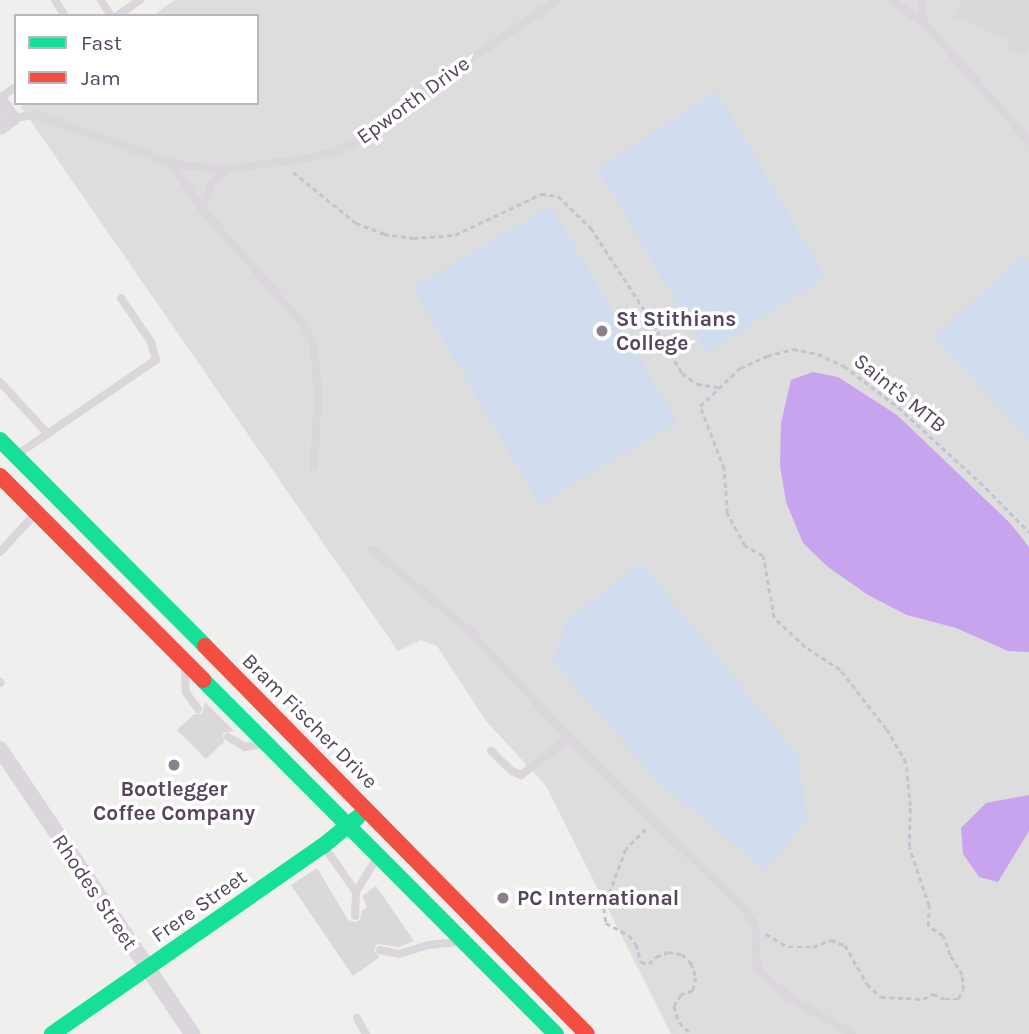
<!DOCTYPE html>
<style>
body{margin:0}
#map{position:relative;width:1029px;height:1034px;overflow:hidden;background:#efefee;font-family:Karla,sans-serif}
div>[style]{position:absolute}
.education>*{inset:0;background:#deddde}
.green>*{inset:0;background:#d1dcef}
.water>*{inset:0;background:#c8a4ef}
.building>*{inset:0;background:#dad8da}
.path>*{height:2.5px;margin-top:-1.25px;transform-origin:0;background:repeating-linear-gradient(90deg,#c4c4d0 0 5px,transparent 0 8.5px)}
.lane>*{height:8px;margin:-4px;padding:0 4px;transform-origin:4px;border-radius:4px;background:#dad6db}
.street>*{height:16px;margin:-8px;padding:0 8px;transform-origin:8px;border-radius:8px;background:#dad6db}
.fast>*{height:16px;margin:-8px;padding:0 8px;transform-origin:8px;border-radius:8px;background:#16e098}
.jam>*{height:16px;margin:-8px;padding:0 8px;transform-origin:8px;border-radius:8px;background:#f24e42}
.dots>*{width:19px;height:19px;translate:-50% -50%;box-sizing:border-box;border:4px solid #fff;border-radius:50%}
span{translate:-50% -50%;white-space:nowrap;text-align:center;line-height:1.15;-webkit-text-stroke:7px #fff;paint-order:stroke}
.street-label{font-size:21px;color:#56455c}
.poi-label{font-size:21px;color:#56455c;font-weight:700}
.left{translate:0 -50%;text-align:left}
.legend{position:absolute;left:14px;top:14px;width:245px;height:91px;box-sizing:border-box;background:#fff;border:2px solid #bbb5be;margin:0;padding:9px 12px;list-style:none;font-size:21px;color:#56455c}
.legend li{display:flex;align-items:center;gap:14px;height:35px}
.legend b{width:35px;border:2px solid #bbb5be}
</style>
<div id="map">
<div class="education">
<i style="clip-path:polygon(175px 0,1029px 0,1029px 1034px,671px 1034px,546px 786px,486px 721px,437px 646px,421px 640px,398px 651px,21px 107px,27px 103px,257px 103px,257px 16px,152px 16px)"></i>
</div>
<div class="green">
<i style="clip-path:polygon(717px 91px,825px 277px,706px 353px,598px 169px)"></i>
<i style="clip-path:polygon(551px 206px,677px 422px,539px 504px,413px 288px)"></i>
<i style="clip-path:polygon(1022px 255px,1029px 262px,1029px 439px,934px 337px)"></i>
<i style="clip-path:polygon(641px 563px,798px 756px,807px 820px,766px 870px,660px 784px,553px 661px,567px 620px)"></i>
</div>
<div class="water">
<i style="clip-path:polygon(813px 372px,838px 377px,897px 415px,1010px 523px,1029px 547px,1029px 652px,1008px 651px,956px 628px,907px 615px,868px 595px,828px 567px,803px 543px,786px 502px,780px 466px,781px 423px,791px 380px)"></i>
<i style="clip-path:polygon(1029px 795px,1029px 831px,998px 882px,979px 877px,963px 854px,961px 828px,986px 803px)"></i>
</div>
<div class="building">
<i style="clip-path:polygon(962px 0,1029px 0,1029px 48px,1026px 56px,1007px 48px,1010px 41px,954px 17px)"></i>
<i style="clip-path:polygon(205px 702px,234px 731px,223px 733px,224px 742px,206px 759px,177px 730px,194px 714px,202px 714px)"></i>
<i style="clip-path:polygon(317px 868px,348px 920px,355px 922px,360px 920px,362px 911px,367px 907px,362px 896px,376px 886px,414px 941px,399px 947px,377px 944px,374px 951px,380px 957px,353px 976px,291px 885px)"></i>
</div>
<div class="path">
<i style="left:293px;top:172px;width:81px;rotate:39deg"></i>
<i style="left:356px;top:223px;width:30px;rotate:21deg"></i>
<i style="left:384px;top:234px;width:29px;rotate:8deg"></i>
<i style="left:413px;top:238px;width:42px;rotate:-4.1deg"></i>
<i style="left:455px;top:235px;width:95px;rotate:-25.5deg"></i>
<i style="left:541px;top:194px;width:17px;rotate:7deg"></i>
<i style="left:558px;top:196px;width:46px;rotate:44.1deg"></i>
<i style="left:591px;top:228px;width:106px;rotate:56.9deg"></i>
<i style="left:649px;top:317px;width:65px;rotate:59.5deg"></i>
<i style="left:682px;top:373px;width:19px;rotate:36deg"></i>
<i style="left:697px;top:384px;width:21px;rotate:8deg"></i>
<i style="left:646px;top:829px;width:28px;rotate:135deg"></i>
<i style="left:626px;top:849px;width:63px;rotate:110.4deg"></i>
<i style="left:604px;top:908px;width:15px;rotate:82deg"></i>
<i style="left:606px;top:923px;width:26px;rotate:28deg"></i>
<i style="left:629px;top:935px;width:11px;rotate:52deg"></i>
<i style="left:636px;top:944px;width:19px;rotate:74deg"></i>
<i style="left:641px;top:962px;width:8px;rotate:14deg"></i>
<i style="left:649px;top:964px;width:10px;rotate:-45deg"></i>
<i style="left:656px;top:957px;width:13px;rotate:-23deg"></i>
<i style="left:668px;top:952px;width:14px;rotate:8deg"></i>
<i style="left:682px;top:954px;width:13px;rotate:45deg"></i>
<i style="left:691px;top:963px;width:15px;rotate:70deg"></i>
<i style="left:696px;top:977px;width:14px;rotate:102deg"></i>
<i style="left:693px;top:991px;width:13px;rotate:162deg"></i>
<i style="left:681px;top:995px;width:13px;rotate:122deg"></i>
<i style="left:674px;top:1006px;width:17px;rotate:73deg"></i>
<i style="left:679px;top:1022px;width:17px;rotate:45deg"></i>
<i style="left:766px;top:934px;width:26px;rotate:31deg"></i>
<i style="left:788px;top:947px;width:25px"></i>
<i style="left:813px;top:947px;width:19px;rotate:-21deg"></i>
<i style="left:831px;top:940px;width:15px;rotate:20deg"></i>
<i style="left:845px;top:945px;width:45px;rotate:60.6deg"></i>
<i style="left:867px;top:984px;width:19px;rotate:43deg"></i>
<i style="left:881px;top:997px;width:42px;rotate:2.7deg"></i>
<i style="left:923px;top:999px;width:11px;rotate:-27deg"></i>
<i style="left:933px;top:994px;width:13px;rotate:23deg"></i>
<i style="left:945px;top:999px;width:13px"></i>
<i style="left:958px;top:999px;width:10px;rotate:-61deg"></i>
<i style="left:963px;top:990px;width:15px;rotate:-94deg"></i>
<i style="left:962px;top:975px;width:23px;rotate:-121deg"></i>
<i style="left:950px;top:955px;width:20px;rotate:-110deg"></i>
<i style="left:943px;top:936px;width:18px;rotate:-146deg"></i>
<i style="left:928px;top:926px;width:20px;rotate:-87deg"></i>
<i style="left:929px;top:906px;width:62px;rotate:-108.7deg"></i>
<i style="left:909px;top:847px;width:41px;rotate:-88.6deg"></i>
<i style="left:910px;top:806px;width:43px;rotate:-95.3deg"></i>
<i style="left:906px;top:763px;width:39px;rotate:-120deg"></i>
<i style="left:886px;top:729px;width:75px;rotate:-127.9deg"></i>
<i style="left:840px;top:670px;width:42px;rotate:-146.7deg"></i>
<i style="left:805px;top:647px;width:42px;rotate:-136.9deg"></i>
<i style="left:774px;top:618px;width:63px;rotate:-100.1deg"></i>
<i style="left:763px;top:556px;width:21px;rotate:-151deg"></i>
<i style="left:745px;top:546px;width:38px;rotate:-119deg"></i>
<i style="left:727px;top:513px;width:44px;rotate:-93.9deg"></i>
<i style="left:724px;top:469px;width:67px;rotate:-110.9deg"></i>
<i style="left:700px;top:406px;width:55px;rotate:-43.5deg"></i>
<i style="left:740px;top:368px;width:30px;rotate:-24deg"></i>
<i style="left:767px;top:356px;width:27px;rotate:-15deg"></i>
<i style="left:793px;top:349px;width:25px;rotate:11deg"></i>
<i style="left:818px;top:354px;width:29px;rotate:25deg"></i>
<i style="left:844px;top:366px;width:68px;rotate:37.2deg"></i>
<i style="left:898px;top:407px;width:120px;rotate:42.6deg"></i>
<i style="left:986px;top:488px;width:62px;rotate:45.7deg"></i>
</div>
<div class="lane">
<i style="left:55px;top:0;width:19px;rotate:58deg"></i>
<i style="left:101px;top:0;width:19px;rotate:58deg"></i>
<i style="left:891px;top:0;width:42px;rotate:35.2deg"></i>
<i style="left:925px;top:24px;width:157px;rotate:48.4deg"></i>
<i style="left:921px;top:0;width:24px;rotate:81deg"></i>
<i style="left:117px;top:16px;width:28px;rotate:-35deg"></i>
<i style="left:0;top:98px;width:19px;rotate:-35deg"></i>
<i style="left:12px;top:118px;width:26px;rotate:-7deg"></i>
<i style="left:38px;top:115px;width:141px;rotate:19.8deg"></i>
<i style="left:171px;top:163px;width:35px;rotate:8deg"></i>
<i style="left:206px;top:168px;width:22px;rotate:3deg"></i>
<i style="left:228px;top:169px;width:83px;rotate:-7.6deg"></i>
<i style="left:310px;top:158px;width:25px;rotate:-14deg"></i>
<i style="left:334px;top:152px;width:23px;rotate:-25deg"></i>
<i style="left:355px;top:142px;width:120px;rotate:-36.2deg"></i>
<i style="left:452px;top:71px;width:128px;rotate:-33.8deg"></i>
<i style="left:171px;top:163px;width:55px;rotate:56deg"></i>
<i style="left:202px;top:209px;width:153px;rotate:48.7deg"></i>
<i style="left:303px;top:324px;width:25px;rotate:63deg"></i>
<i style="left:314px;top:346px;width:48px;rotate:85.2deg"></i>
<i style="left:318px;top:394px;width:72px;rotate:93.2deg"></i>
<i style="left:202px;top:209px;width:28px;rotate:-69deg"></i>
<i style="left:212px;top:183px;width:21px;rotate:-41deg"></i>
<i style="left:0;top:382px;width:71px;rotate:47.3deg"></i>
<i style="left:18px;top:454px;width:167px;rotate:-34.3deg"></i>
<i style="left:156px;top:360px;width:19px;rotate:-106deg"></i>
<i style="left:151px;top:342px;width:53px;rotate:-124.3deg"></i>
<i style="left:372px;top:549px;width:126px;rotate:39.9deg"></i>
<i style="left:469px;top:630px;width:147px;rotate:47.2deg"></i>
<i style="left:569px;top:738px;width:246px;rotate:44.3deg"></i>
<i style="left:745px;top:910px;width:19px;rotate:58deg"></i>
<i style="left:755px;top:926px;width:42px;rotate:87.3deg"></i>
<i style="left:757px;top:968px;width:41px;rotate:43deg"></i>
<i style="left:787px;top:996px;width:75px;rotate:30.3deg"></i>
<i style="left:0;top:552px;width:53px;rotate:-47.3deg"></i>
<i style="left:185px;top:667px;width:25px;rotate:88deg"></i>
<i style="left:186px;top:692px;width:21px;rotate:55deg"></i>
<i style="left:0;top:682px;width:1px;rotate:45deg"></i>
<i style="left:228px;top:737px;width:20px;rotate:30deg"></i>
<i style="left:245px;top:747px;width:19px;rotate:-9deg"></i>
<i style="left:491px;top:751px;width:29px;rotate:44deg"></i>
<i style="left:512px;top:771px;width:10px;rotate:24deg"></i>
<i style="left:521px;top:775px;width:61px;rotate:-37.6deg"></i>
<i style="left:325px;top:848px;width:54px;rotate:54.8deg"></i>
<i style="left:356px;top:892px;width:24px;rotate:92deg"></i>
<i style="left:356px;top:892px;width:42px;rotate:-58.6deg"></i>
<i style="left:380px;top:950px;width:19px;rotate:12deg"></i>
<i style="left:399px;top:954px;width:31px;rotate:-17deg"></i>
<i style="left:429px;top:945px;width:29px;rotate:-6deg"></i>
<i style="left:357px;top:1018px;width:18px;rotate:61deg"></i>
</div>
<div class="street">
<i style="left:0;top:101px;width:21px;rotate:55deg"></i>
<i style="left:12px;top:118px;width:15px;rotate:143deg"></i>
<i style="left:0;top:749px;width:344px;rotate:56deg"></i>
</div>
<div class="fast">
<i style="left:0;top:440px;width:291px;rotate:45.1deg"></i>
<i style="left:203px;top:680px;width:500px;rotate:45.1deg"></i>
<i style="left:52px;top:1034px;width:330px;rotate:-34.8deg"></i>
<i style="left:323px;top:846px;width:45px;rotate:-39.6deg"></i>
</div>
<div class="jam">
<i style="left:0;top:476px;width:288px;rotate:45.1deg"></i>
<i style="left:205px;top:646px;width:544px;rotate:45.45deg"></i>
</div>
<div class="dots">
<i style="left:602px;top:331px;background:#8c808f"></i>
<i style="left:174px;top:765px;background:#8c808f"></i>
<i style="left:503px;top:898px;background:#8c808f"></i>
</div>
<div class="street-label">
<span style="left:413px;top:100px;rotate:-36deg">Epworth Drive</span>
<span style="left:900px;top:393px;rotate:39deg">Saint's MTB</span>
<span style="left:310px;top:721px;rotate:45deg">Bram Fischer Drive</span>
<span style="left:95px;top:892px;rotate:56deg">Rhodes Street</span>
<span style="left:199px;top:906px;rotate:-35deg">Frere Street</span>
</div>
<div class="poi-label">
<span class="left" style="left:616px;top:331px">St Stithians<br>College</span>
<span style="left:174px;top:801px">Bootlegger<br>Coffee Company</span>
<span class="left" style="left:517px;top:898px">PC International</span>
</div>
<ul class="legend">
<li><b style="height:9px;background:#16e098"></b>Fast</li>
<li><b style="height:9px;background:#f24e42"></b>Jam</li>
</ul>
</div>
